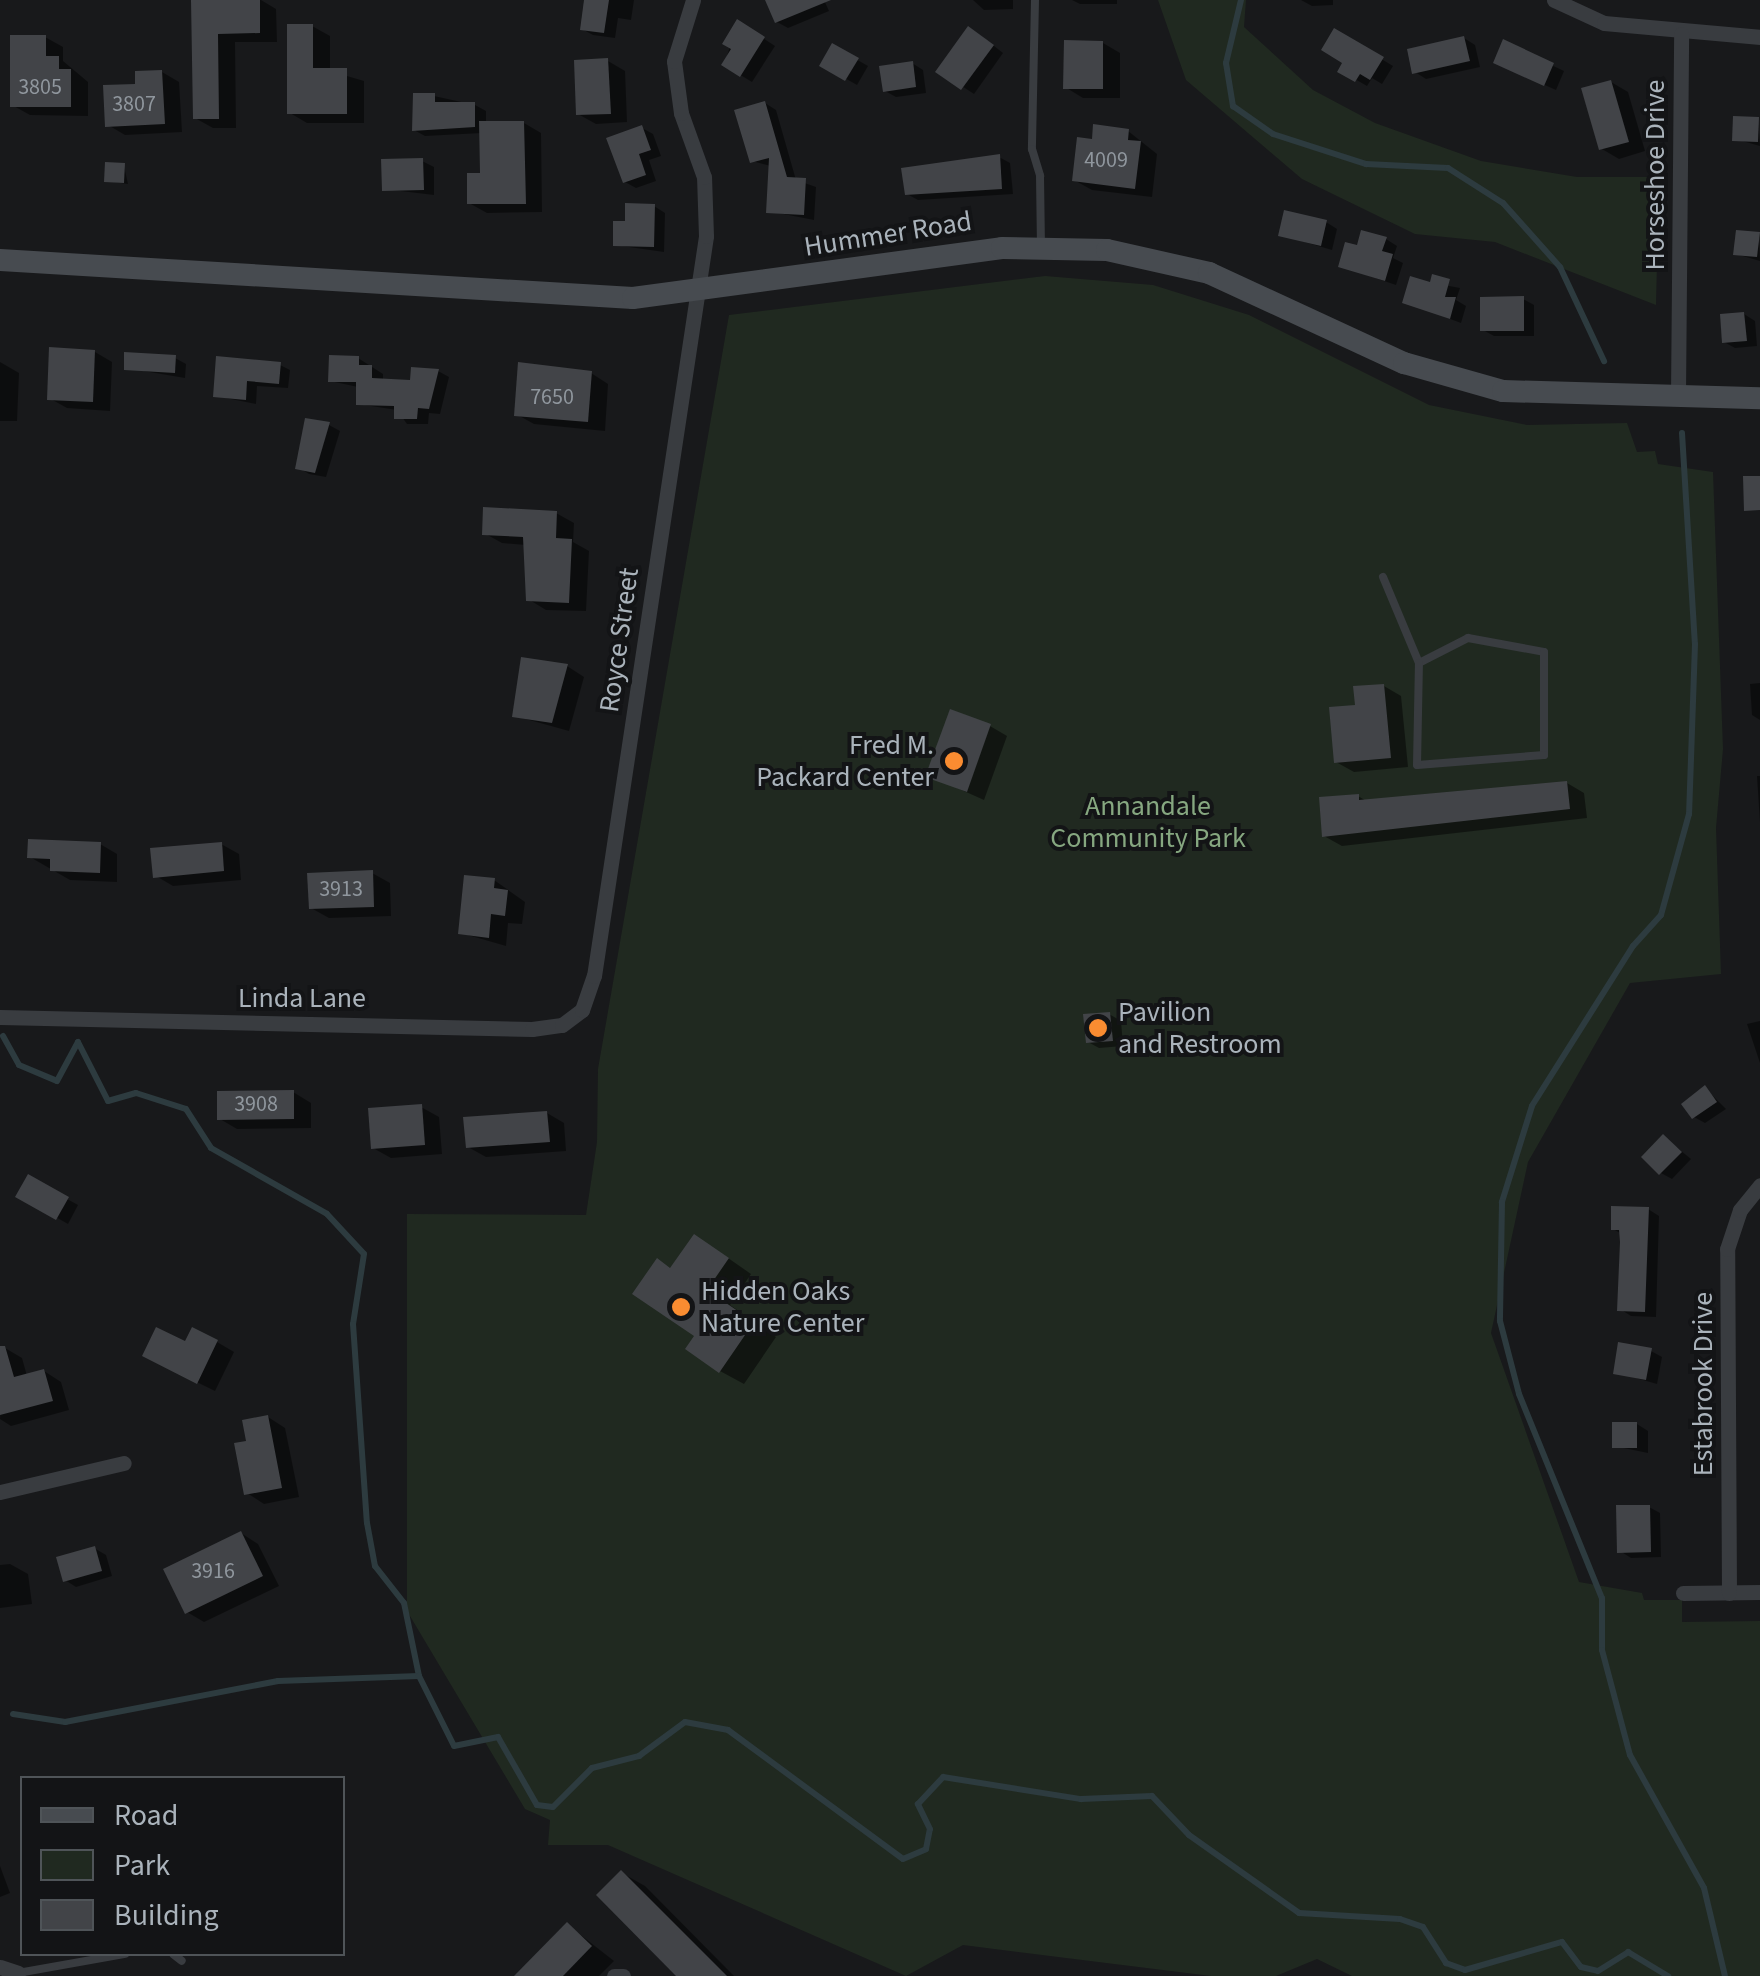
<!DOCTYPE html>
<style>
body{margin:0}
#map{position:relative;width:1760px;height:1976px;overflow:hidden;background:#18191b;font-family:"Source Sans 3",sans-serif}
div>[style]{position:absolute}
.green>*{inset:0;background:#202920}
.shadow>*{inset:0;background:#0007}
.stream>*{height:6px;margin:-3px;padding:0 3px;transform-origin:3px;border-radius:3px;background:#2d3b3f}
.building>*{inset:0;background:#424448}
.lane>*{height:8px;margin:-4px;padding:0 4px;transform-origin:4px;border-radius:4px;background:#393c40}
.street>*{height:15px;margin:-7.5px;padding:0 7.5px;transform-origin:7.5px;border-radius:7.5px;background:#393c40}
.secondary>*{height:22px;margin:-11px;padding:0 11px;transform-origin:11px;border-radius:11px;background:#474b50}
.dots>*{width:28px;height:28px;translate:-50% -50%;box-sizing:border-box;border:5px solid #131416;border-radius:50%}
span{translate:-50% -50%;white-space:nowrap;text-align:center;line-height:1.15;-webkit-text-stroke:8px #131416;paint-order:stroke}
.number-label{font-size:22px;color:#90979e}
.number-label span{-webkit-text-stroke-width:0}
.street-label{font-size:28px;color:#aab3bb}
.poi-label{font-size:28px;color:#aab3bb}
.right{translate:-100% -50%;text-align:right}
.left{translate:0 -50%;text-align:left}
.park-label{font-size:28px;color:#86a780}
.legend{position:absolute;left:20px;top:1776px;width:325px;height:180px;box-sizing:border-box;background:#131416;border:2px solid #4f5458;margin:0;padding:12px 18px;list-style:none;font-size:30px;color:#aab3bb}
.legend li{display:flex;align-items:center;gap:20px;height:50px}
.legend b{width:50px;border:2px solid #4f5458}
</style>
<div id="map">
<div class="green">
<i style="clip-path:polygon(1158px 0,1246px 0,1244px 27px,1313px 90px,1375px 123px,1481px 161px,1577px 177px,1659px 177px,1656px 305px,1495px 242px,1415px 234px,1302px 179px,1186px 80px)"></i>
<i style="clip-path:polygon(1045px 276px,1153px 285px,1249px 315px,1429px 405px,1527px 425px,1627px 423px,1637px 452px,1655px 451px,1658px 464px,1713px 472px,1723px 749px,1716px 828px,1721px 974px,1630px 983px,1528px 1162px,1491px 1333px,1579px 1582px,1642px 1593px,1644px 1600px,1682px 1600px,1682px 1622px,1760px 1621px,1760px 1976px,1352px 1976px,1317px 1959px,1276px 1976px,1211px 1976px,963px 1945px,906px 1976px,608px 1845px,548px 1845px,550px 1820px,525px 1809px,407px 1611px,407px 1214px,586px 1215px,597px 1142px,598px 1069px,729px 315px)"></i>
</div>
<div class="shadow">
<i style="clip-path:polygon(194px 0,261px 0,276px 9px,277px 42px,235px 42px,236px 128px,213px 128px,195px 118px)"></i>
<i style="clip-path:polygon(586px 0,634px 0,631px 20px,618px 18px,615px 38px,593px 35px,582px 29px)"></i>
<i style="clip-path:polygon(773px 0,824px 0,829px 11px,788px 28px,777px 22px)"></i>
<i style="clip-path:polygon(973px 0,1013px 0,1013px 9px,984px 10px)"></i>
<i style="clip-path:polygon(1072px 0,1117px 0,1117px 4px,1080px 4px)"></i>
<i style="clip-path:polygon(1301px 0,1333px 0,1333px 5px,1312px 6px)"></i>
<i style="clip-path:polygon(738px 22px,775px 46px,752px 82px,724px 65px)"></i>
<i style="clip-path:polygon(312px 26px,330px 36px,330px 71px,364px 81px,364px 123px,307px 123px,290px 113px)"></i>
<i style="clip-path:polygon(1335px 31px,1393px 66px,1382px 84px,1372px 78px,1367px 86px,1341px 71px,1346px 62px)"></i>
<i style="clip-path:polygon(980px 35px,1003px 53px,974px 94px,939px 71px)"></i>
<i style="clip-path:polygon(45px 37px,63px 47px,63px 61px,88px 82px,88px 116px,30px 115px,12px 105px)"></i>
<i style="clip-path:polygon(1464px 38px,1475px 45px,1480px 67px,1426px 79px,1415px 72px)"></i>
<i style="clip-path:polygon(1103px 43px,1120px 53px,1120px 98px,1083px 98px,1065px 87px)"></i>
<i style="clip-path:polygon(1504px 43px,1564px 71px,1556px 90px,1507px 68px)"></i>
<i style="clip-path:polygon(833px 46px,868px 66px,857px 85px,822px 65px)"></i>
<i style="clip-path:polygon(608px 61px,625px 71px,627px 122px,596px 124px,578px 114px)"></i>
<i style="clip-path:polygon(912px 63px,923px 70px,926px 93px,896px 97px,885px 91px)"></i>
<i style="clip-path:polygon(162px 72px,179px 82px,182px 132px,125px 135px,108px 125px,138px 86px)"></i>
<i style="clip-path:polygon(1611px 82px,1628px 92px,1645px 151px,1619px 159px,1602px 149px)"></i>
<i style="clip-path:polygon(434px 96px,475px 105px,486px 111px,486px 124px,524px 123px,541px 133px,542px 212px,487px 213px,469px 203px,482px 175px,482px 133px,425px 136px,414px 130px)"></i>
<i style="clip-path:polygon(765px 103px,776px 110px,796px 180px,816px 187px,814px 220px,768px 211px,771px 166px,752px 161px)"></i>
<i style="clip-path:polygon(1758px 120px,1760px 146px,1735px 139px)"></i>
<i style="clip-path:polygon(642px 128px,653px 134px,661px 156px,649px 160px,656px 181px,636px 188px,625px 182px)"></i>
<i style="clip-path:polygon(1128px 131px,1157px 154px,1152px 197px,1092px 190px,1074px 180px)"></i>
<i style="clip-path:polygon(999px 157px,1010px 163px,1013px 194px,918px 200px,907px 194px)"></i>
<i style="clip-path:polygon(422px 161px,434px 167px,434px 195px,384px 189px)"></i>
<i style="clip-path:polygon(124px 166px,128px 184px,107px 181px)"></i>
<i style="clip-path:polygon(654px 206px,665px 213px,664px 252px,615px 245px,627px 223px)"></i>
<i style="clip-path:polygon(1326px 222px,1337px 229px,1332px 250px,1281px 235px)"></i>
<i style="clip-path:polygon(1759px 235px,1760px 261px,1736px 254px)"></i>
<i style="clip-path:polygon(1386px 239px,1397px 246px,1393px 258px,1403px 263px,1396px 285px,1340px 266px,1358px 248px)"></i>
<i style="clip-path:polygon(1412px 279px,1460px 288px,1456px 300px,1466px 306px,1461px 323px,1405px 302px)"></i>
<i style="clip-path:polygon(1523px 299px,1534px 305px,1534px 336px,1494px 336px,1483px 330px)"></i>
<i style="clip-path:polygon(1744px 314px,1755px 321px,1757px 346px,1735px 348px,1724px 342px)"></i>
<i style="clip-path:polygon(95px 352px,112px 362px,110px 411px,67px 408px,49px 398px)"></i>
<i style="clip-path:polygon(175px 358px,186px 364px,185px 378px,126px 368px)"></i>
<i style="clip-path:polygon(358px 358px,383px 374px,383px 381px,412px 382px,438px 371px,449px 377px,440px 414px,429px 413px,428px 424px,407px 424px,397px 410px,358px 404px,358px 387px,330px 381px)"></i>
<i style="clip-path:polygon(0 362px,19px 373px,17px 421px,0 421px)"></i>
<i style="clip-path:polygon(280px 365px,290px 370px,288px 388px,257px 386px,256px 404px,216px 396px)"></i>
<i style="clip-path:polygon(591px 373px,608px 384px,605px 431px,534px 424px,516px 414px)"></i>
<i style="clip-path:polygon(329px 425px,340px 431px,326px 477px,309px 474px,298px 467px)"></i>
<i style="clip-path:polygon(556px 513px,574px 523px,573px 542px,589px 551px,586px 611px,546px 610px,528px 599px,526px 545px,502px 543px,484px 533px)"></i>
<i style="clip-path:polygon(567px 666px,584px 677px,569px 731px,515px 716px)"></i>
<i style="clip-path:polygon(1760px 683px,1760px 720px,1752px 715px,1750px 684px)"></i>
<i style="clip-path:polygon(1384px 686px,1401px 696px,1408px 767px,1354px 772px,1336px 762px,1358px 707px)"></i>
<i style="clip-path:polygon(990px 726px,1007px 736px,984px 800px,928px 775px)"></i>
<i style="clip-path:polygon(1757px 776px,1760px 776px,1760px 822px)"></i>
<i style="clip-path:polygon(1567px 783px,1584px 793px,1587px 818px,1342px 846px,1324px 836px,1358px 796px,1368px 802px)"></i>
<i style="clip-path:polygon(100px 844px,117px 854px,117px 882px,70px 880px,30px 857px)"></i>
<i style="clip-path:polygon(221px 844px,239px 854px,241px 880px,173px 886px,156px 876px)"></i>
<i style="clip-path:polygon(372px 873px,390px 883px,391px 916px,329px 918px,311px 908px)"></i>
<i style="clip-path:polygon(494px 880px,525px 902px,522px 924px,508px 923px,506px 946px,461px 933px)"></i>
<i style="clip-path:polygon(1109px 1014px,1121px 1021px,1123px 1046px,1099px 1048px,1088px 1042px)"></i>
<i style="clip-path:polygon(1760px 1021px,1760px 1063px,1747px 1024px)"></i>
<i style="clip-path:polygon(1705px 1088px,1726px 1109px,1705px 1123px,1694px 1117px)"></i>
<i style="clip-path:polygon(293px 1092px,311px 1103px,311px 1128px,237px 1129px,220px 1119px)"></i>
<i style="clip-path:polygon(421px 1107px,439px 1117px,442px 1154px,391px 1158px,373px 1148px)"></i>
<i style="clip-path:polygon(547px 1113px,564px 1123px,566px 1151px,486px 1157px,468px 1147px)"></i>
<i style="clip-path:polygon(1664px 1137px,1691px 1159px,1672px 1179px,1661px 1173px)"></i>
<i style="clip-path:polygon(29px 1178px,78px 1205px,68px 1224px,19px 1196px)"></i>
<i style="clip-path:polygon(1648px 1209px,1659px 1216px,1656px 1317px,1631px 1316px,1620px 1309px,1622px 1234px,1613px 1229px)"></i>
<i style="clip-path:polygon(718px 1251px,751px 1274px,730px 1305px,776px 1337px,744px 1384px,720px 1371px,697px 1335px,672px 1270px)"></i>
<i style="clip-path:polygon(217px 1342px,234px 1352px,215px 1391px,162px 1365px,186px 1345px)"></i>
<i style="clip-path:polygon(5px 1348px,22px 1358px,27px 1376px,44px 1371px,61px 1382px,69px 1410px,11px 1426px,0 1419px)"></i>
<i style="clip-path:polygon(1651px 1351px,1662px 1357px,1657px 1384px,1615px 1372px)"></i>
<i style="clip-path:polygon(268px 1417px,285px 1428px,299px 1497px,264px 1504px,247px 1493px,249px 1443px)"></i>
<i style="clip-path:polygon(1637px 1424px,1648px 1431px,1648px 1453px,1614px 1446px)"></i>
<i style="clip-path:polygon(1649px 1507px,1660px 1513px,1661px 1557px,1631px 1558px,1620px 1551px)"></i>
<i style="clip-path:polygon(241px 1533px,258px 1544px,279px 1586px,204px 1622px,187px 1612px)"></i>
<i style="clip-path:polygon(94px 1548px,106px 1555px,112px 1576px,76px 1587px,65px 1580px)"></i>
<i style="clip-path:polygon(10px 1564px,28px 1574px,32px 1604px,0 1608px,0 1565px)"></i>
<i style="clip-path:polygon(0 1866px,10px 1893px,0 1897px)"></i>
<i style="clip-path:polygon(622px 1873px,645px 1886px,734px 1976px,680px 1976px)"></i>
<i style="clip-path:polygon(568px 1925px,614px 1961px,599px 1976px,517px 1976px)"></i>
</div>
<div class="stream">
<i style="left:1241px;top:0;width:65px;rotate:103.4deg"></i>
<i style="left:1226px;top:63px;width:44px;rotate:80.8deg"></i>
<i style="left:1233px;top:106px;width:49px;rotate:35deg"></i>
<i style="left:1273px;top:134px;width:98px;rotate:17.9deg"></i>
<i style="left:1366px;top:164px;width:82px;rotate:2.8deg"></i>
<i style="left:1448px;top:168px;width:65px;rotate:32.5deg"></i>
<i style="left:1503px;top:203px;width:86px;rotate:48.3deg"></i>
<i style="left:1560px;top:267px;width:104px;rotate:64.9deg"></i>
<i style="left:1682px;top:433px;width:211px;rotate:86.5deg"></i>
<i style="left:1695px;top:644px;width:170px;rotate:92deg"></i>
<i style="left:1689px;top:814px;width:105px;rotate:105.5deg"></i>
<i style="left:1661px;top:915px;width:42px;rotate:132.1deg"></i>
<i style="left:1633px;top:946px;width:189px;rotate:122.3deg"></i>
<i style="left:1532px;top:1106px;width:101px;rotate:107.4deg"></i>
<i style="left:1502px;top:1202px;width:119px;rotate:91deg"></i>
<i style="left:1500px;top:1321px;width:75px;rotate:75.4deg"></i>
<i style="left:1519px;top:1394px;width:220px;rotate:67.9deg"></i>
<i style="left:1602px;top:1598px;width:52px;rotate:90deg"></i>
<i style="left:1602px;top:1650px;width:109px;rotate:75.1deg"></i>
<i style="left:1630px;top:1755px;width:152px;rotate:60.9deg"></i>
<i style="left:1704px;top:1888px;width:90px;rotate:76.6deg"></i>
<i style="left:3px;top:1036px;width:33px;rotate:61deg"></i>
<i style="left:19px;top:1065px;width:41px;rotate:22.8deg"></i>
<i style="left:57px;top:1081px;width:44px;rotate:-61.7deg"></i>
<i style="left:78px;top:1042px;width:66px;rotate:63deg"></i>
<i style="left:108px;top:1101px;width:29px;rotate:-16deg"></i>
<i style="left:136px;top:1093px;width:52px;rotate:17.7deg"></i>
<i style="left:186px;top:1109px;width:46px;rotate:57.3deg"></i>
<i style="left:211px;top:1148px;width:133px;rotate:29.6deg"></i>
<i style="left:327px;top:1214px;width:54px;rotate:47.2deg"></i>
<i style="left:364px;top:1254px;width:71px;rotate:98.9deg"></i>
<i style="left:353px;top:1324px;width:199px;rotate:86deg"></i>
<i style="left:367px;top:1523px;width:44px;rotate:79.5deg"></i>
<i style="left:375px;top:1566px;width:47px;rotate:51.9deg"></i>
<i style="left:404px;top:1603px;width:75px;rotate:78.4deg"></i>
<i style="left:13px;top:1714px;width:53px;rotate:8.7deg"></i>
<i style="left:65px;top:1722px;width:217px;rotate:-10.9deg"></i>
<i style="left:278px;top:1681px;width:141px;rotate:-2deg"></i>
<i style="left:419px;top:1676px;width:78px;rotate:63.4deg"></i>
<i style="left:454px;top:1746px;width:45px;rotate:-11.6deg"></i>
<i style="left:498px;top:1737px;width:78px;rotate:60.2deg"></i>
<i style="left:537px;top:1805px;width:16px;rotate:7deg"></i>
<i style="left:553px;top:1807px;width:55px;rotate:-45deg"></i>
<i style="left:592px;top:1768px;width:49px;rotate:-14.3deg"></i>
<i style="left:639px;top:1756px;width:57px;rotate:-36.5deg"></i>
<i style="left:685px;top:1722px;width:44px;rotate:10.5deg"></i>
<i style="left:728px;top:1730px;width:217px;rotate:36.4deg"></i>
<i style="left:903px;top:1859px;width:25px;rotate:-23deg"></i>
<i style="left:926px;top:1849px;width:20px;rotate:-79deg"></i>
<i style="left:930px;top:1829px;width:28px;rotate:-116deg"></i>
<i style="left:918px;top:1804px;width:37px;rotate:-47deg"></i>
<i style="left:943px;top:1777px;width:140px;rotate:9.1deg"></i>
<i style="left:1081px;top:1799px;width:71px;rotate:-2.4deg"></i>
<i style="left:1152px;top:1796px;width:54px;rotate:46.5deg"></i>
<i style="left:1189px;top:1835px;width:135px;rotate:35.3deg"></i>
<i style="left:1299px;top:1913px;width:101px;rotate:3.4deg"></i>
<i style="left:1400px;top:1919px;width:24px;rotate:19deg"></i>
<i style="left:1423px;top:1927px;width:43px;rotate:57.4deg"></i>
<i style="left:1446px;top:1963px;width:20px;rotate:20deg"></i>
<i style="left:1465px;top:1970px;width:101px;rotate:-16.1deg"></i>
<i style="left:1562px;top:1942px;width:31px;rotate:53deg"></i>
<i style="left:1581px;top:1967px;width:17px;rotate:13deg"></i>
<i style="left:1598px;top:1971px;width:36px;rotate:-32deg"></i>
<i style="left:1628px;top:1952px;width:47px;rotate:31deg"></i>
</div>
<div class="building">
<i style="clip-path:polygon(191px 0,260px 0,260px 33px,218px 34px,219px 119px,193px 119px)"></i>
<i style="clip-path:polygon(584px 0,609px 0,604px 33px,580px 30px)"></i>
<i style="clip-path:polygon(765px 0,831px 0,775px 23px)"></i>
<i style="clip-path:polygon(737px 19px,765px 37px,740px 77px,721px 65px,731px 49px,722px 44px)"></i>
<i style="clip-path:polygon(287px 24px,313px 24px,313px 68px,347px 68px,347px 114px,287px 114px)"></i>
<i style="clip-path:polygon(968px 26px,994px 45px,961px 90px,935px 72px)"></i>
<i style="clip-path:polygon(1334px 28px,1384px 57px,1370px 80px,1360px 74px,1355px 82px,1337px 72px,1342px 63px,1321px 50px)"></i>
<i style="clip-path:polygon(10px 35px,46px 35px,46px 56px,59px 56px,59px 69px,71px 69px,71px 107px,10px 107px)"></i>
<i style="clip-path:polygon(1464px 36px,1470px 61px,1412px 74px,1407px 49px)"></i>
<i style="clip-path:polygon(1503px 39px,1554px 63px,1544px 86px,1493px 63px)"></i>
<i style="clip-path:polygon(1064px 40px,1103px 41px,1103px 89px,1063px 89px)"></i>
<i style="clip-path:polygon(832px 43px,859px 58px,845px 81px,819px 66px)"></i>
<i style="clip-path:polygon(608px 58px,611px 114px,576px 115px,574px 60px)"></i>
<i style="clip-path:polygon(913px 61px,916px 87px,883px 92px,879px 66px)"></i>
<i style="clip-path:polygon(162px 70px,165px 124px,105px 127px,103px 85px,135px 84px,135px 71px)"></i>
<i style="clip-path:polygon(1611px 80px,1629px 142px,1599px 150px,1581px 88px)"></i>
<i style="clip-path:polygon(413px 93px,435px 93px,435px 102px,475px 102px,475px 127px,412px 131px)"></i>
<i style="clip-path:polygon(765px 101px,787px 177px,806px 178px,804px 215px,766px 213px,769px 158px,750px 163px,734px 110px)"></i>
<i style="clip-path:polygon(1733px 116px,1759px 117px,1758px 142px,1732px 141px)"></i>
<i style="clip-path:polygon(479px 121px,524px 121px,526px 204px,467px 204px,467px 173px,480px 173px)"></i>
<i style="clip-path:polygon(1093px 124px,1129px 129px,1128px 140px,1141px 141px,1135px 189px,1072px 181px,1077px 137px,1092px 139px)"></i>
<i style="clip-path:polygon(642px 125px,651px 150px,639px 154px,646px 175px,623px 183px,606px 138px)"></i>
<i style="clip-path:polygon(1000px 154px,1002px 189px,905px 195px,901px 168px)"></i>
<i style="clip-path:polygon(423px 158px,424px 190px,382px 191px,381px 159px)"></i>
<i style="clip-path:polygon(105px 162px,125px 163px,124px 183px,104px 182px)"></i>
<i style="clip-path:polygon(625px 203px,655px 204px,654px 247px,613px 246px,613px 221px,625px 221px)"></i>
<i style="clip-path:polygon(1284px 210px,1327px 220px,1321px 246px,1278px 236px)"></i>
<i style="clip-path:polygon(1361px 230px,1387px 237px,1382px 251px,1393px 254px,1385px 281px,1338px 267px,1345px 242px,1357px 245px)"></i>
<i style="clip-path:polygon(1736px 230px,1760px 232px,1757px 257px,1733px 255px)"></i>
<i style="clip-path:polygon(1432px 274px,1450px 279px,1445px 297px,1456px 297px,1450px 319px,1402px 303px,1410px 276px,1430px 282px)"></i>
<i style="clip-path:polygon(1524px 296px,1524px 331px,1480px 331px,1480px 297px)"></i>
<i style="clip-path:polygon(1744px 312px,1747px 341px,1722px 343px,1720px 314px)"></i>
<i style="clip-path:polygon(49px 347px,95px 350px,93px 402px,47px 400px)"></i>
<i style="clip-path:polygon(124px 352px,176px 355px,175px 373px,124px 370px)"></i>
<i style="clip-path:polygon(329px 355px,359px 356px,359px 365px,372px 365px,372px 378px,410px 380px,411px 367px,439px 369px,429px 409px,418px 408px,417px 419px,394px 419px,394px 406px,356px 405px,356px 382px,328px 382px)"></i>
<i style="clip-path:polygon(216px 356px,281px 362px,279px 384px,247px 381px,246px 400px,213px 397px)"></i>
<i style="clip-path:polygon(518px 362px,592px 371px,588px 422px,514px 416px)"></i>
<i style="clip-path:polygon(305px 418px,330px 422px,315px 473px,295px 469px)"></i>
<i style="clip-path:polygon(1743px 476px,1760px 476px,1760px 510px,1744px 511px)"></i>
<i style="clip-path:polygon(483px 507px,557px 511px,556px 538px,572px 539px,569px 603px,526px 601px,523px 537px,482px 535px)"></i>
<i style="clip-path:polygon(521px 657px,568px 664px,552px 723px,512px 717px)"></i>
<i style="clip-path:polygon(1384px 684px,1391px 758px,1334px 763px,1329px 707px,1355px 705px,1353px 686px)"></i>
<i style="clip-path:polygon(950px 709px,991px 724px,967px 792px,925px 777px)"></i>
<i style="clip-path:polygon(1567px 781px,1570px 809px,1322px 837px,1319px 797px,1359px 794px,1359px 800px)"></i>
<i style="clip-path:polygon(28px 839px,101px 842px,100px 873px,50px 871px,50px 859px,27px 858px)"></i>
<i style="clip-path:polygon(222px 842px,224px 871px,153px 878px,150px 848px)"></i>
<i style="clip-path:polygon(373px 870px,374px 907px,309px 909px,307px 873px)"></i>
<i style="clip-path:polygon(464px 875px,495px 878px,494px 888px,508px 890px,505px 916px,491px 914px,489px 938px,458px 934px)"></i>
<i style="clip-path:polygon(1110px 1012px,1113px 1041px,1086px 1043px,1083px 1014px)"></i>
<i style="clip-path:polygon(1705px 1085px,1717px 1102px,1692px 1119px,1681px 1104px)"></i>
<i style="clip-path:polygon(294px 1090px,294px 1119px,217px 1120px,217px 1091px)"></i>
<i style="clip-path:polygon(422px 1104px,425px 1145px,371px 1149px,368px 1108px)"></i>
<i style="clip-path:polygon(547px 1111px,550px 1142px,466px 1148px,463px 1117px)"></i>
<i style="clip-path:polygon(1663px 1134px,1682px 1152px,1659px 1175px,1641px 1157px)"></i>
<i style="clip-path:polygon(28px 1174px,69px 1197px,56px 1220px,15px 1197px)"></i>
<i style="clip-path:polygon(1611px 1206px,1649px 1207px,1645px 1312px,1617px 1311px,1620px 1242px,1619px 1230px,1611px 1230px)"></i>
<i style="clip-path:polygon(694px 1234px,729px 1258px,707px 1290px,754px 1322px,719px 1373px,685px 1349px,694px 1336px,632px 1294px,657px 1258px,670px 1268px)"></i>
<i style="clip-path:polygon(156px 1327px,185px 1341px,192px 1327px,218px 1340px,197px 1384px,142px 1356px)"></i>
<i style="clip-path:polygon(1618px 1342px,1652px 1348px,1646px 1380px,1613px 1374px)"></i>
<i style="clip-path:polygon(0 1346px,5px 1346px,14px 1377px,44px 1369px,53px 1401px,0 1415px)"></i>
<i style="clip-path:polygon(268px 1415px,282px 1488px,244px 1495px,234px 1443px,246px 1441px,242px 1420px)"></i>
<i style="clip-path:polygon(1612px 1422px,1637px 1422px,1637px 1448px,1612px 1448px)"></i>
<i style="clip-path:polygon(1616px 1505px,1650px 1505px,1651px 1552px,1617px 1553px)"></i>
<i style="clip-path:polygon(241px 1531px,263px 1576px,185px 1614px,163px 1569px)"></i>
<i style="clip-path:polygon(95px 1546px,102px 1571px,63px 1582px,56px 1557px)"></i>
<i style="clip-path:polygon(621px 1870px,727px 1976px,676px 1976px,596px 1895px)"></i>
<i style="clip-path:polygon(567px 1922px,592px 1946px,563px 1976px,514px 1976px)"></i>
</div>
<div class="lane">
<i style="left:1035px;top:0;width:149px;rotate:91.2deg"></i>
<i style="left:1032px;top:149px;width:28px;rotate:73deg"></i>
<i style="left:1040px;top:176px;width:70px;rotate:89.2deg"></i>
<i style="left:1383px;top:577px;width:93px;rotate:67.3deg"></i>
<i style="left:1419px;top:663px;width:55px;rotate:-27deg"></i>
<i style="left:1468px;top:638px;width:77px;rotate:10.4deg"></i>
<i style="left:1544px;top:652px;width:103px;rotate:90deg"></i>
<i style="left:1544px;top:755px;width:127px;rotate:175.5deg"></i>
<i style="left:1417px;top:765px;width:102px;rotate:-88.9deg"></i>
<i style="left:173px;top:1954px;width:11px;rotate:38deg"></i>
<i style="left:18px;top:1973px;width:109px;rotate:-10.1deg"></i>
</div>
<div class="street">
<i style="left:1554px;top:0;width:55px;rotate:24.7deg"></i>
<i style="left:1604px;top:23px;width:157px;rotate:5.1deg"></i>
<i style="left:1678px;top:395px;width:361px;rotate:-89.5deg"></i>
<i style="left:0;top:1017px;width:532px;rotate:1.29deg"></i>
<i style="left:532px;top:1029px;width:30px;rotate:-8deg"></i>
<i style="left:562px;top:1025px;width:25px;rotate:-37deg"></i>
<i style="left:582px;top:1010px;width:36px;rotate:-71deg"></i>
<i style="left:594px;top:976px;width:748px;rotate:-81.39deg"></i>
<i style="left:706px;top:236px;width:59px;rotate:-91.9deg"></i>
<i style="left:704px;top:177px;width:68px;rotate:-109.8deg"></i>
<i style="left:681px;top:113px;width:52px;rotate:-97.7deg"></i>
<i style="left:674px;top:61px;width:64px;rotate:-72.7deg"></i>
<i style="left:0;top:1492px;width:127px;rotate:-13.2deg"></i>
<i style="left:1683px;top:1593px;width:77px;rotate:-0.7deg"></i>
<i style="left:1729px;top:1593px;width:344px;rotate:-90.3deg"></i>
<i style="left:1727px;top:1249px;width:41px;rotate:-71.6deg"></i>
<i style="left:1740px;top:1210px;width:32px;rotate:-51deg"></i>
<i style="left:0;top:1967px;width:19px;rotate:18deg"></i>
<i style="left:614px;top:1976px;width:9px"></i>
</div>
<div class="secondary">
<i style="left:0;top:260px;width:634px;rotate:3.44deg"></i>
<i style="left:633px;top:298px;width:372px;rotate:-7.7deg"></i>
<i style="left:1002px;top:248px;width:105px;rotate:1.1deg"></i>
<i style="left:1107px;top:250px;width:105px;rotate:12.7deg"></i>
<i style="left:1209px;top:273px;width:215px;rotate:24.8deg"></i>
<i style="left:1404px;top:363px;width:103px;rotate:15.8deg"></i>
<i style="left:1503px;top:391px;width:257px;rotate:1.6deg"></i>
</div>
<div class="dots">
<i style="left:954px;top:761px;background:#fa8c31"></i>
<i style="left:1098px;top:1028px;background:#fa8c31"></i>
<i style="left:681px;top:1307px;background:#fa8c31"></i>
</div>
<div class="number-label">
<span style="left:40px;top:88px">3805</span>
<span style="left:134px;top:105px">3807</span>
<span style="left:1106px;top:161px">4009</span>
<span style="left:552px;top:398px">7650</span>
<span style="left:341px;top:890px">3913</span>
<span style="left:256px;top:1105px">3908</span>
<span style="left:213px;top:1572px">3916</span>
</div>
<div class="street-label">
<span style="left:1655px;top:175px;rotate:-90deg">Horseshoe Drive</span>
<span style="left:888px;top:234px;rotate:-9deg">Hummer Road</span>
<span style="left:619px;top:640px;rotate:-82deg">Royce Street</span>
<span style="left:302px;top:998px">Linda Lane</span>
<span style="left:1703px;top:1384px;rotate:-90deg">Estabrook Drive</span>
</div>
<div class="poi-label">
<span class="right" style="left:934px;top:761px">Fred M.<br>Packard Center</span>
<span class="left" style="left:1118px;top:1028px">Pavilion<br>and Restroom</span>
<span class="left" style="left:701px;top:1307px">Hidden Oaks<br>Nature Center</span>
</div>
<div class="park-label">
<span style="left:1148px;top:822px">Annandale<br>Community Park</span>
</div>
<ul class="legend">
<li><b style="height:12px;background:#474b50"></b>Road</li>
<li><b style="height:28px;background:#202920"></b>Park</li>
<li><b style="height:28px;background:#424448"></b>Building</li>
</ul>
</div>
